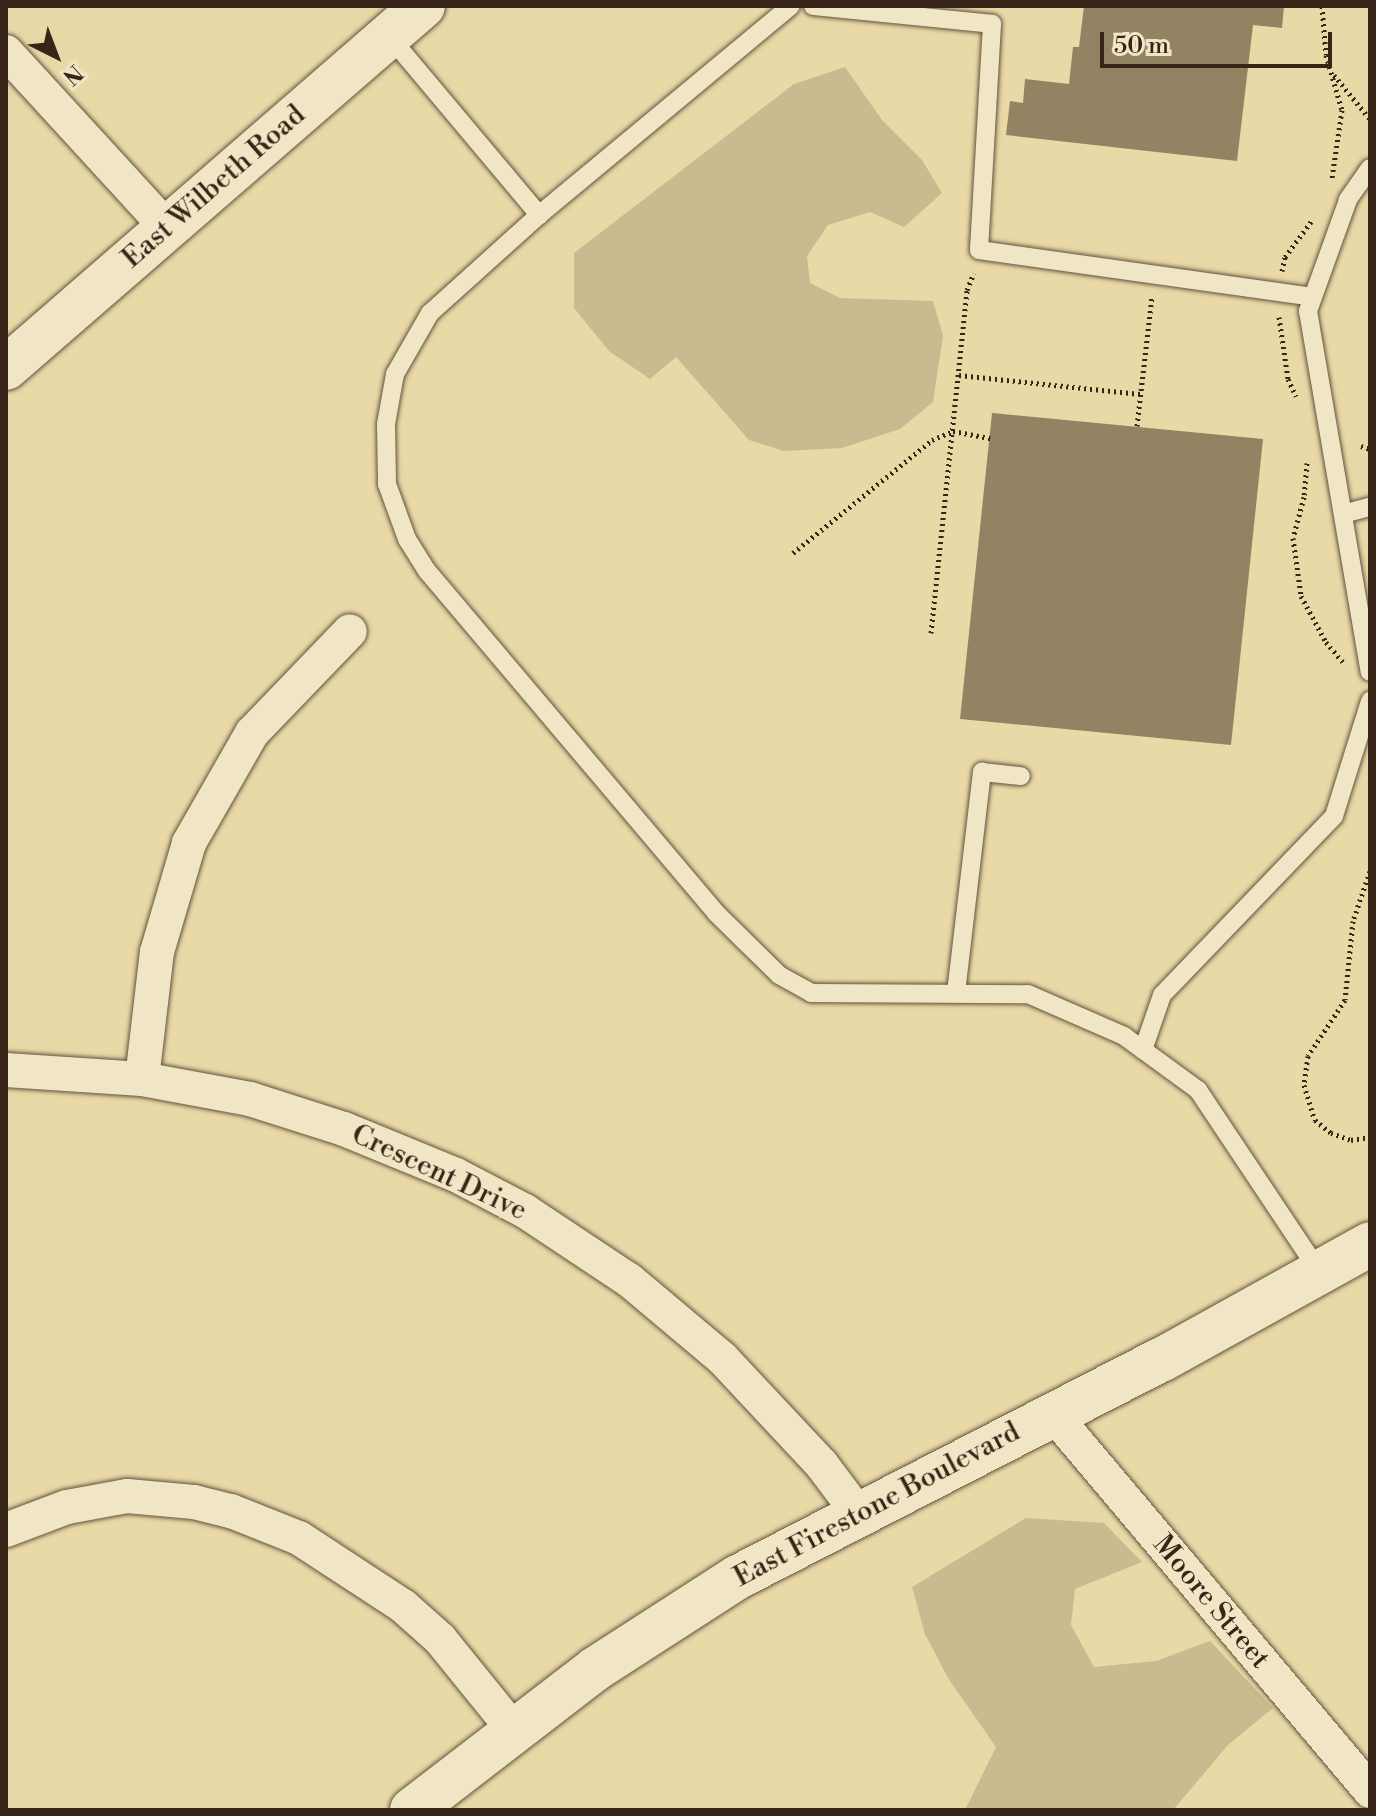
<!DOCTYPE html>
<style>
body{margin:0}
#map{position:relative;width:1376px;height:1816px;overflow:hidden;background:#e8d9a7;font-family:"Libre Bodoni",serif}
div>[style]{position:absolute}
.green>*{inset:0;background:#caba8f}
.building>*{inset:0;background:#948362}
.path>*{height:5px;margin-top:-2.5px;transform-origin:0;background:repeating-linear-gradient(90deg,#382518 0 2px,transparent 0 6px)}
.roads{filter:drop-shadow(0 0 2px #64523c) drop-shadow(0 0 2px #64523c)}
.service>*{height:18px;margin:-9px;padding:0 9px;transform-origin:9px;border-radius:9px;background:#f0e6c6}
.minor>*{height:34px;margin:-17px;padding:0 17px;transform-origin:17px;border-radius:17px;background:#f0e6c6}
.tertiary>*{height:44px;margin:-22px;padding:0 22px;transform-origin:22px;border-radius:22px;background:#f0e6c6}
.secondary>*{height:44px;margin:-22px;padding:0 22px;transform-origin:22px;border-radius:22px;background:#f0e6c6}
span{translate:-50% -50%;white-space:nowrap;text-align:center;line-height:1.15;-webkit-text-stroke:6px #f0e6c6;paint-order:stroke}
.street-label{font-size:28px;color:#382518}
.frame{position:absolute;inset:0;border:8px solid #382518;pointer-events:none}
.north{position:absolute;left:16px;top:16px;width:80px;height:80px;-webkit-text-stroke:6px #f0e6c6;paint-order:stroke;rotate:138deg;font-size:22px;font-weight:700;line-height:32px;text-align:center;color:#382518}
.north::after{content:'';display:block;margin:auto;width:28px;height:36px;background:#382518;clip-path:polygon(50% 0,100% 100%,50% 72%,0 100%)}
.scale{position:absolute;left:1100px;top:32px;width:232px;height:36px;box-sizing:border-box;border:4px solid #382518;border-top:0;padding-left:10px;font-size:24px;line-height:28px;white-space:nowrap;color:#382518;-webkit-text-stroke:6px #f0e6c6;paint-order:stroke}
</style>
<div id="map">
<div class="green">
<i style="clip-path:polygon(845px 67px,882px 120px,922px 160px,942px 193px,904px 227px,870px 212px,828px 225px,807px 256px,810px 283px,840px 298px,933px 301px,943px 336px,933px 402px,900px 429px,842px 448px,784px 451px,749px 440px,676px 357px,650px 379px,609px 351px,574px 308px,574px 253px,794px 84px)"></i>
<i style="clip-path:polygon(1026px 1518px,1104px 1523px,1142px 1562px,1075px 1589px,1071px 1625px,1094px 1667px,1156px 1661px,1210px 1641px,1273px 1708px,1228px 1745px,1173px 1810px,965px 1810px,996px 1747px,948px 1678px,925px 1634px,912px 1587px)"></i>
</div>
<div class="building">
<i style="clip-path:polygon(1084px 6px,1284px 6px,1282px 28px,1253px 25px,1237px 161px,1006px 135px,1010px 101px,1023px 103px,1025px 79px,1069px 84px,1073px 47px,1079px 47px)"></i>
<i style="clip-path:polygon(992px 413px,1263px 439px,1231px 745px,960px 719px)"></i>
</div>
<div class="path">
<i style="left:1322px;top:6px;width:49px;rotate:85.3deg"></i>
<i style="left:1326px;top:55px;width:57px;rotate:73.8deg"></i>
<i style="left:1342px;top:110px;width:69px;rotate:98.4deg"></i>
<i style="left:1334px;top:75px;width:57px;rotate:50.7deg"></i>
<i style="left:1282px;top:271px;width:14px;rotate:-78deg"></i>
<i style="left:1285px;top:257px;width:47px;rotate:-53.6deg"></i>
<i style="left:1279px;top:317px;width:63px;rotate:81.7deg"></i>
<i style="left:1288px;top:379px;width:19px;rotate:65deg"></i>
<i style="left:959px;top:375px;width:182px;rotate:6deg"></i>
<i style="left:1137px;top:426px;width:131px;rotate:-83.4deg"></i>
<i style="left:1361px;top:446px;width:9px;rotate:18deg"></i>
<i style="left:1307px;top:463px;width:34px;rotate:95deg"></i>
<i style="left:1304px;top:497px;width:42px;rotate:105deg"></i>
<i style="left:1293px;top:538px;width:59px;rotate:82.1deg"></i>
<i style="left:1301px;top:596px;width:52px;rotate:61.5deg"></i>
<i style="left:1326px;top:642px;width:26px;rotate:50deg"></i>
<i style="left:793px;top:553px;width:179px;rotate:-39.1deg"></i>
<i style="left:932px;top:440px;width:23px;rotate:-23deg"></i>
<i style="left:953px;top:431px;width:38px;rotate:11deg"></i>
<i style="left:931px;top:633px;width:345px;rotate:-84deg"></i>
<i style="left:967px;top:290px;width:18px;rotate:-68deg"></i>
<i style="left:1370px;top:871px;width:53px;rotate:108.8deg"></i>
<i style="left:1353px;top:921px;width:79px;rotate:95.8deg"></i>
<i style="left:1345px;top:1000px;width:67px;rotate:123.5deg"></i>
<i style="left:1308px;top:1056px;width:29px;rotate:98deg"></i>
<i style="left:1304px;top:1085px;width:37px;rotate:73deg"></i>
<i style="left:1315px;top:1120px;width:21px;rotate:39deg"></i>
<i style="left:1331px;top:1133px;width:21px;rotate:19deg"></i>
<i style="left:1351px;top:1140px;width:19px;rotate:-9deg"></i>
</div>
<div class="roads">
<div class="service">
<i style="left:813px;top:6px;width:180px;rotate:5.7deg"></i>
<i style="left:992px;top:24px;width:226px;rotate:93.3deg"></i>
<i style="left:979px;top:250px;width:337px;rotate:8deg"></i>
<i style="left:389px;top:36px;width:234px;rotate:50deg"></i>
<i style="left:539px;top:215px;width:147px;rotate:138deg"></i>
<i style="left:430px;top:313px;width:70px;rotate:119.8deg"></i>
<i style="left:395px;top:374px;width:51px;rotate:100.2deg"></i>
<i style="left:386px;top:424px;width:60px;rotate:89deg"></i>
<i style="left:387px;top:484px;width:59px;rotate:70deg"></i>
<i style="left:407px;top:539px;width:39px;rotate:58deg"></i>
<i style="left:428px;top:572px;width:446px;rotate:49.8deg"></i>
<i style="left:716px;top:913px;width:88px;rotate:44.5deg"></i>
<i style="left:779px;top:975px;width:37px;rotate:29deg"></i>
<i style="left:811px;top:993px;width:217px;rotate:0.3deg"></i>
<i style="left:1028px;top:994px;width:105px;rotate:23.6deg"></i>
<i style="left:1124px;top:1036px;width:92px;rotate:36.1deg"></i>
<i style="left:1198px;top:1090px;width:220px;rotate:56.3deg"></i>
<i style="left:1370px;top:168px;width:39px;rotate:125deg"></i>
<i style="left:1348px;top:200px;width:118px;rotate:109.8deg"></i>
<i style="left:1308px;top:311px;width:366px;rotate:80.3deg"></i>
<i style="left:539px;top:215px;width:327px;rotate:-39.7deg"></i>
<i style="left:1343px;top:514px;width:28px;rotate:-15deg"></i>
<i style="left:956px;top:993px;width:223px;rotate:-83.3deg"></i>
<i style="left:982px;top:772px;width:39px;rotate:6deg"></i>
<i style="left:1143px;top:1050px;width:58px;rotate:-70.9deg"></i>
<i style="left:1162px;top:995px;width:248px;rotate:-46.1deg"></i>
<i style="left:1334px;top:816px;width:121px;rotate:-72.6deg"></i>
</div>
<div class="minor">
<i style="left:6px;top:52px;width:239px;rotate:47.5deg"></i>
<i style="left:6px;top:1070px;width:136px;rotate:3.8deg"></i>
<i style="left:142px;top:1079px;width:110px;rotate:10.5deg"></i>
<i style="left:250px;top:1099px;width:99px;rotate:17.7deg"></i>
<i style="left:344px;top:1129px;width:121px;rotate:22.3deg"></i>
<i style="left:456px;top:1175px;width:78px;rotate:27.6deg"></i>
<i style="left:525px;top:1211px;width:125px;rotate:33.6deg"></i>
<i style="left:629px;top:1280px;width:121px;rotate:40deg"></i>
<i style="left:722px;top:1358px;width:146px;rotate:46.9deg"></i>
<i style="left:822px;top:1465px;width:60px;rotate:53.1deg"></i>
<i style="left:142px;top:1079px;width:128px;rotate:-83.3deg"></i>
<i style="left:157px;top:952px;width:114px;rotate:-73.6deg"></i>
<i style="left:189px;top:843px;width:127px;rotate:-60.2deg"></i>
<i style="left:252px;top:733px;width:141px;rotate:-46.1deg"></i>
<i style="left:1053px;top:1414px;width:493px;rotate:49.9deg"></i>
<i style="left:6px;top:1530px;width:65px;rotate:-20.7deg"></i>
<i style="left:67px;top:1507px;width:61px;rotate:-10.4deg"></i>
<i style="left:127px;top:1496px;width:67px;rotate:5.1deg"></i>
<i style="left:194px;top:1502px;width:38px;rotate:14deg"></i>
<i style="left:231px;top:1511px;width:73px;rotate:21.7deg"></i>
<i style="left:299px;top:1538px;width:124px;rotate:33.2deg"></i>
<i style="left:403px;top:1606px;width:50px;rotate:41.7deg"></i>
<i style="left:440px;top:1639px;width:116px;rotate:51deg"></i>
</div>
<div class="tertiary">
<i style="left:412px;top:1810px;width:231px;rotate:-37.6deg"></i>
<i style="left:595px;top:1669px;width:170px;rotate:-32.8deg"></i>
<i style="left:738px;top:1577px;width:475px;rotate:-27.2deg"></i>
<i style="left:1161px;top:1360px;width:239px;rotate:-29deg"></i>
</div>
<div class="secondary">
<i style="left:6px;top:368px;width:552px;rotate:-40.96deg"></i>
</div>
</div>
<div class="street-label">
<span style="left:214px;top:187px;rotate:-41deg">East Wilbeth Road</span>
<span style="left:439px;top:1173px;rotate:25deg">Crescent Drive</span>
<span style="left:877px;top:1505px;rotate:-28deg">East Firestone Boulevard</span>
<span style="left:1211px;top:1602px;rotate:50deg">Moore Street</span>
</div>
<div class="frame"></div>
<div class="north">N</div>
<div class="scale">50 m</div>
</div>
